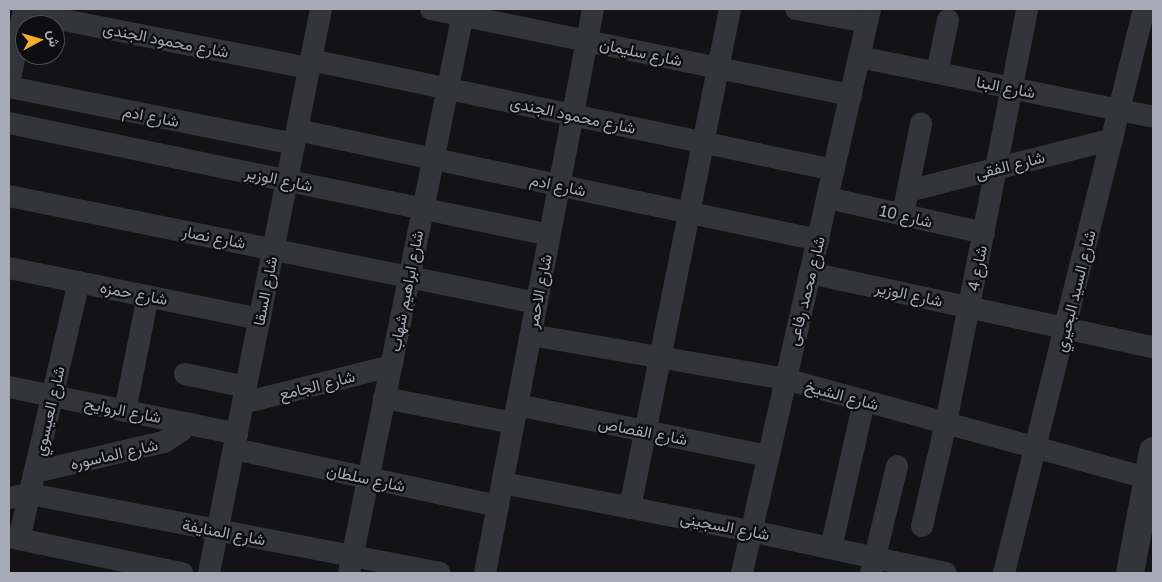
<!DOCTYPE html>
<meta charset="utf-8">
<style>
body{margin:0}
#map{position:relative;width:1162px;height:582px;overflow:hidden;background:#131315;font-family:"Golos Text",Vazirmatn,sans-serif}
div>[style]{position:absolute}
.minor>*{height:22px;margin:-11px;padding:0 11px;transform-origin:11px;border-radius:11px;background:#34353a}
.tertiary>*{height:28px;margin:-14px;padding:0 14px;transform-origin:14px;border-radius:14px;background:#34353a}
span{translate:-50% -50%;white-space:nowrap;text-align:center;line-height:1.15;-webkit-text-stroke:4.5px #0e0e10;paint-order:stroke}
.street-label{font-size:16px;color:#a5aab6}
.frame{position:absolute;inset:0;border:10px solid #a5aab6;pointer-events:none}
.north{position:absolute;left:15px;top:15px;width:50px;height:50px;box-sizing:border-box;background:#0e0e10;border:1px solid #4a4c52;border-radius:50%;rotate:84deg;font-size:14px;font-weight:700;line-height:20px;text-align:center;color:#a5aab6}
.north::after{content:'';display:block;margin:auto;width:18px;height:22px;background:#f3ae2d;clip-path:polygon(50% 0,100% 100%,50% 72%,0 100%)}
</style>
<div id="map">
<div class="minor">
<i style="left:431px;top:9px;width:429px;rotate:11.6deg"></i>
<i style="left:796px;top:9px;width:72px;rotate:10.4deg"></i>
<i style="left:23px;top:12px;width:291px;rotate:11.1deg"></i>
<i style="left:859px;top:57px;width:300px;rotate:11.5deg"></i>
<i style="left:311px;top:60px;width:534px;rotate:11.88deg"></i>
<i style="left:937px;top:73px;width:54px;rotate:-78.3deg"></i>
<i style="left:9px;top:84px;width:76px;rotate:-78.7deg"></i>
<i style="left:9px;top:87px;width:291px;rotate:11.3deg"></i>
<i style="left:9px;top:123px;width:552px;rotate:11.7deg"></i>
<i style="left:297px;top:130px;width:533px;rotate:11.9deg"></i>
<i style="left:908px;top:191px;width:211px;rotate:-14.2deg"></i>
<i style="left:9px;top:196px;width:539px;rotate:11.46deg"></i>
<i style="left:828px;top:198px;width:160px;rotate:12.6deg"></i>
<i style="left:905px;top:204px;width:82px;rotate:-78.7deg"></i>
<i style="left:9px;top:268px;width:256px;rotate:11.5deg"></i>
<i style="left:810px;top:273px;width:351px;rotate:12.2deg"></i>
<i style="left:531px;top:335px;width:258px;rotate:9.8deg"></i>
<i style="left:785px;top:379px;width:376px;rotate:15.3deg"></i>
<i style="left:185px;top:374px;width:62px;rotate:12deg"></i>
<i style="left:9px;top:387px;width:233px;rotate:11.6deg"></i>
<i style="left:384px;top:398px;width:132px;rotate:10.9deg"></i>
<i style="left:243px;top:403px;width:153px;rotate:-14deg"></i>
<i style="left:517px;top:405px;width:256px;rotate:11.5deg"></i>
<i style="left:125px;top:411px;width:117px;rotate:-78.7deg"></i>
<i style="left:234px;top:449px;width:270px;rotate:12.2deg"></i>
<i style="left:35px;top:472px;width:132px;rotate:-13.1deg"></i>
<i style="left:164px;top:442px;width:20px;rotate:-33deg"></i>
<i style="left:181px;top:431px;width:10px;rotate:-53deg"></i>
<i style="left:503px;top:483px;width:253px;rotate:11deg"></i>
<i style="left:751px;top:531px;width:199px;rotate:12.2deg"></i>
<i style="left:9px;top:498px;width:21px;rotate:-11deg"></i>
<i style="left:30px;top:494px;width:417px;rotate:10.9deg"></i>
<i style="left:630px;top:508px;width:509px;rotate:-78.67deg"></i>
<i style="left:922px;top:526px;width:106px;rotate:-76.9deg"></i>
<i style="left:946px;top:423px;width:422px;rotate:-78.9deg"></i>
<i style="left:9px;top:537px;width:177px;rotate:11.8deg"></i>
<i style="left:19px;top:539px;width:264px;rotate:-76.9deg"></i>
<i style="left:831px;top:548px;width:151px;rotate:-77.3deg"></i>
<i style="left:209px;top:573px;width:575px;rotate:-78.77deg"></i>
<i style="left:349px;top:573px;width:576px;rotate:-78.48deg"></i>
<i style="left:485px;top:573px;width:574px;rotate:-79.16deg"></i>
<i style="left:742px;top:573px;width:578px;rotate:-77.21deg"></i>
<i style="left:871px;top:573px;width:110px;rotate:-76.3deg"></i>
<i style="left:1004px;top:573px;width:581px;rotate:-76.06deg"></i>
</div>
<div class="tertiary">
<i style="left:1130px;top:573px;width:124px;rotate:-79.3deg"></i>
</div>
<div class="street-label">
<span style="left:166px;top:40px;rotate:11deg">شارع محمود الجندى</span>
<span style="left:641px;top:52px;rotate:12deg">شارع سليمان</span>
<span style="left:1006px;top:87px;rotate:11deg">شارع البنا</span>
<span style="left:573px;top:115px;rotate:12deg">شارع محمود الجندى</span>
<span style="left:151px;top:116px;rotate:11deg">شارع ادم</span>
<span style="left:1010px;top:165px;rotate:-14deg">شارع الفقى</span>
<span style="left:279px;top:179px;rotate:12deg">شارع الوزير</span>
<span style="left:558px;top:185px;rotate:12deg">شارع ادم</span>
<span style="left:906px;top:216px;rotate:13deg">شارع 10</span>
<span style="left:214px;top:237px;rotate:11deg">شارع نصار</span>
<span style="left:977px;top:268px;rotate:-79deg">شارع 4</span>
<span style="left:265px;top:291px;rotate:-79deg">شارع السقا</span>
<span style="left:406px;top:291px;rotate:-79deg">شارع ابراهيم شهاب</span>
<span style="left:539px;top:291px;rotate:-79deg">شارع الاحمر</span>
<span style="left:806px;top:291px;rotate:-76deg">شارع محمد رفاعى</span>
<span style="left:1075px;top:291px;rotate:-76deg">شارع السيد البحيري</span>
<span style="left:134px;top:293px;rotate:11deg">شارع حمزه</span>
<span style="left:909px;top:294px;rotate:12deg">شارع الوزير</span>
<span style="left:317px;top:385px;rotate:-14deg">شارع الجامع</span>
<span style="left:842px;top:395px;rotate:15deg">شارع الشيخ</span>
<span style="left:123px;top:410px;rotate:11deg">شارع الروايح</span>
<span style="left:49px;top:411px;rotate:-77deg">شارع العيسوي</span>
<span style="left:643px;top:431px;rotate:11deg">شارع القصاص</span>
<span style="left:114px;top:454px;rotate:-13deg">شارع الماسوره</span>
<span style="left:366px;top:478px;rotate:12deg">شارع سلطان</span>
<span style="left:725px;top:526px;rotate:11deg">شارع السجينى</span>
<span style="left:224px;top:532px;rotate:11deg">شارع المنايفة</span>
</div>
<div class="frame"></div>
<div class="north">ش</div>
</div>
